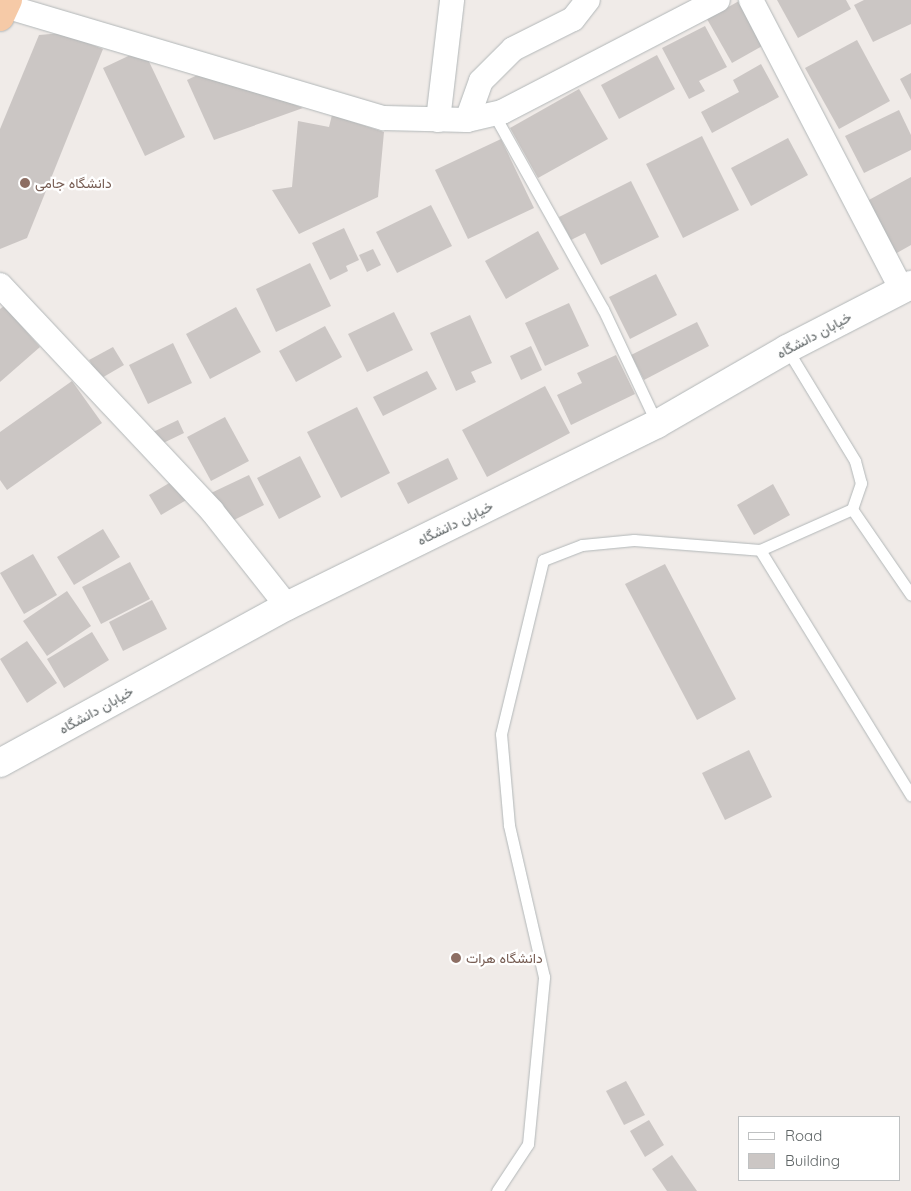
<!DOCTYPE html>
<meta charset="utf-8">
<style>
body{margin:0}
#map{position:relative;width:911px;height:1191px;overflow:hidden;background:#f0ebe8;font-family:Quicksand,Vazirmatn,sans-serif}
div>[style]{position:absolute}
.building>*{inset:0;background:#cbc6c4}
.roads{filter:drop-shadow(0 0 1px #b2b7b8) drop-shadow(0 0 1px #b2b7b8)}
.service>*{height:11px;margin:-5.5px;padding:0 5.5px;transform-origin:5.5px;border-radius:5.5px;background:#fff}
.minor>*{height:24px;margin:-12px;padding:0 12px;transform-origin:12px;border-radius:12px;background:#fff}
.tertiary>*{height:28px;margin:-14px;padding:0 14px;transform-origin:14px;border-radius:14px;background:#fff}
.trunk>*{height:28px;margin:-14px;padding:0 14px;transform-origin:14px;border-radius:14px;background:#f6caa7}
.dots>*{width:14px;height:14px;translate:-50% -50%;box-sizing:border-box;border:2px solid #fff;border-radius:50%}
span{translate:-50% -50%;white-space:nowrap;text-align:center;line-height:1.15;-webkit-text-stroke:4.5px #fff;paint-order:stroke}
.education-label{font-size:14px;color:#785e54}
.left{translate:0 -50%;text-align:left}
.street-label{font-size:14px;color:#5f6566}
.legend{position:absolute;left:738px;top:1116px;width:162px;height:65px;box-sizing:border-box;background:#fff;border:1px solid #bfc1c2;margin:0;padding:6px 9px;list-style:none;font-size:15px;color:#5f6566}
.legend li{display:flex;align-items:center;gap:10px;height:25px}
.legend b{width:25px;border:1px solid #bfc1c2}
</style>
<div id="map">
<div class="building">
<i style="clip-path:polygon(777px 0,846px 0,851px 9px,798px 38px)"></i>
<i style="clip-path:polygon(864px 0,911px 0,911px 24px,873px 42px,854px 5px)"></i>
<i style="clip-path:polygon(739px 1px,764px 45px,732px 63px,707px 19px)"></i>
<i style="clip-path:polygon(705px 26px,727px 67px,699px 81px,705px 91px,689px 99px,662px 48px)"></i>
<i style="clip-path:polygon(62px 33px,103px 49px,27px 238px,0 249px,0 129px,39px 35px)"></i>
<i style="clip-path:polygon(857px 40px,890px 101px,839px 129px,805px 68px)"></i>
<i style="clip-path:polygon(143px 49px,185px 137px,145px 156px,103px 68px)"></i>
<i style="clip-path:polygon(657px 55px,675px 89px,619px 119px,601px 85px)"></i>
<i style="clip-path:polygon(761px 64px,779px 97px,712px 133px,701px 112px,739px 92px,733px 80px)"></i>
<i style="clip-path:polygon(208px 70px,303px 108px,214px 140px,187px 80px)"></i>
<i style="clip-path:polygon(911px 73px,911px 100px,900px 79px)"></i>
<i style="clip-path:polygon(579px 89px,608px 139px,538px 178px,510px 128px)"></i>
<i style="clip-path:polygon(899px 110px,911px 135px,911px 150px,864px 173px,845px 136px)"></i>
<i style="clip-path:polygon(332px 115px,384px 132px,378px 197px,299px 234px,272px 190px,292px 187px,298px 121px,329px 127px)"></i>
<i style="clip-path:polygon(702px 136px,739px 210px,683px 238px,646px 164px)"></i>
<i style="clip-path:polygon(788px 138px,808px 175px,751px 206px,731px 168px)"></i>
<i style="clip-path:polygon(501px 139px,534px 208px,468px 239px,435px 170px)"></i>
<i style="clip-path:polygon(911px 177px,911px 245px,895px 254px,867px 201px)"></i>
<i style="clip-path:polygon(631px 181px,659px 237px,601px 265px,585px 233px,571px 240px,559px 217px)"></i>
<i style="clip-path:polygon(431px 205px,452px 246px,397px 273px,376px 232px)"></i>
<i style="clip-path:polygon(344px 228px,359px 260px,346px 266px,348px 271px,330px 280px,312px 243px)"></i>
<i style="clip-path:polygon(538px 231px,559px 269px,506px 299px,485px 261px)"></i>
<i style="clip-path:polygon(373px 249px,381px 265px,367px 272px,359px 255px)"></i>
<i style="clip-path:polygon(310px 263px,331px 306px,276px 332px,256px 289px)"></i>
<i style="clip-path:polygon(656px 274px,677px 315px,630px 339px,609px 297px)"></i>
<i style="clip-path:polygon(569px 303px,589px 346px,545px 366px,525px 323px)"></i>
<i style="clip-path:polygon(4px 306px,40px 347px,0 382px,0 309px)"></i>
<i style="clip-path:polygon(236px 307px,261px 352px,210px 379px,186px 334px)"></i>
<i style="clip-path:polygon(394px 312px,413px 350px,367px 372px,348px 334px)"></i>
<i style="clip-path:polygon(470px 315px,492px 363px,471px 372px,476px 382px,456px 391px,430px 333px)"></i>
<i style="clip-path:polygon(697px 322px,709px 346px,644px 380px,631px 355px)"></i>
<i style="clip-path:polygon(325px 326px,342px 357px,296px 382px,279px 351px)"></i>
<i style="clip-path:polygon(173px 343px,192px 383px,148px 404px,129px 365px)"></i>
<i style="clip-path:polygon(531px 346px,542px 370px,521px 380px,510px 356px)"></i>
<i style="clip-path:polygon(113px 347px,124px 365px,100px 379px,89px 360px)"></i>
<i style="clip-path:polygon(616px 355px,635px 394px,571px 425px,557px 395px,582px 383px,577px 373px)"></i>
<i style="clip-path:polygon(427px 371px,437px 389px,383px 416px,373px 397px)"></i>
<i style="clip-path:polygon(72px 381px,102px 423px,7px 490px,0 480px,0 432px)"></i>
<i style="clip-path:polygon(545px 386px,570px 433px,487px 477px,462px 430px)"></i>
<i style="clip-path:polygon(357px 407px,390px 473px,341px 498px,307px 432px)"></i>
<i style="clip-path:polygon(225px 417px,249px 461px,211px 481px,187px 437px)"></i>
<i style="clip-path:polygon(178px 420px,184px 433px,157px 446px,151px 433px)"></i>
<i style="clip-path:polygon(300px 456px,321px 497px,279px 519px,257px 478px)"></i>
<i style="clip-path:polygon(448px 458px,458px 479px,408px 504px,397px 483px)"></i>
<i style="clip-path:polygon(249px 475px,264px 505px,232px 521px,211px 493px)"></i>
<i style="clip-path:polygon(176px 479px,188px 499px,161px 515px,149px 495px)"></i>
<i style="clip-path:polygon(773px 484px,790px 515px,754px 535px,737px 505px)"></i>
<i style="clip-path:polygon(103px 529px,120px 557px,74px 585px,57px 557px)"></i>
<i style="clip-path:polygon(33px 554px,57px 595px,24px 614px,0 573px)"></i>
<i style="clip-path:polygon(130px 562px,150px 599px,101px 624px,82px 587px)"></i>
<i style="clip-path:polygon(665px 564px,736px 699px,697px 720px,625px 584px)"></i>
<i style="clip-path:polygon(67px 591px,91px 626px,47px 656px,23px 621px)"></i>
<i style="clip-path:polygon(152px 600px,167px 629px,123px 651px,109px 622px)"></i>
<i style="clip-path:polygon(92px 632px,109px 660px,64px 688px,47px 659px)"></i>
<i style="clip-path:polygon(27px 641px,57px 683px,27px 703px,0 659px)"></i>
<i style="clip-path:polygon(749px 750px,772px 797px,725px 820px,702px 773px)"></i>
<i style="clip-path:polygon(626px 1081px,645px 1115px,624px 1125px,606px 1091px)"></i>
<i style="clip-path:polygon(649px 1120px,664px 1145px,645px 1157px,630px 1131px)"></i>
<i style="clip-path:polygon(672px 1155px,697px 1191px,667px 1191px,652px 1169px)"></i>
</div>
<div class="roads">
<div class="service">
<i style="left:495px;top:116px;width:221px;rotate:60.8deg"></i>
<i style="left:603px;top:309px;width:127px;rotate:64.8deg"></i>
<i style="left:787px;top:349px;width:131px;rotate:58.7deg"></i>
<i style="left:855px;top:461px;width:23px;rotate:75deg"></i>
<i style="left:861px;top:483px;width:28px;rotate:109deg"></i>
<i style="left:760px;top:550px;width:288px;rotate:58.4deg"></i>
<i style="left:497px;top:1191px;width:56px;rotate:-56.6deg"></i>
<i style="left:528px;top:1144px;width:168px;rotate:-84.5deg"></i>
<i style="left:544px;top:977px;width:156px;rotate:-103deg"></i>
<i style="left:509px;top:825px;width:91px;rotate:-95deg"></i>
<i style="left:501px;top:734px;width:179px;rotate:-76.4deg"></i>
<i style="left:543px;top:560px;width:42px;rotate:-21deg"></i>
<i style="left:582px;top:545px;width:52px;rotate:-5.5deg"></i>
<i style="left:634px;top:540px;width:126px;rotate:4.5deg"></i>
<i style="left:760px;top:550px;width:101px;rotate:-24deg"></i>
<i style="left:852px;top:509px;width:104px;rotate:55.5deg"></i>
</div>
<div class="minor">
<i style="left:751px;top:0;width:327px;rotate:62.5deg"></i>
<i style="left:5px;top:6px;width:395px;rotate:16.5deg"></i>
<i style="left:384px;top:118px;width:83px;rotate:1.4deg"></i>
<i style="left:467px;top:120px;width:36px;rotate:-13deg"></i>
<i style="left:502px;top:112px;width:243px;rotate:-27.4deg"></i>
<i style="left:438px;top:120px;width:121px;rotate:-83.3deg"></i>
<i style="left:467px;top:120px;width:41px;rotate:-70.3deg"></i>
<i style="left:481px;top:81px;width:45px;rotate:-45deg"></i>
<i style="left:513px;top:49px;width:67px;rotate:-26.6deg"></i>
<i style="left:573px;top:19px;width:24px;rotate:-52deg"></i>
<i style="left:0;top:285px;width:310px;rotate:46.8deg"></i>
<i style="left:212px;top:511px;width:121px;rotate:51.7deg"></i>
</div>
<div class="tertiary">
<i style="left:0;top:763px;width:327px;rotate:-28.7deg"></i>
<i style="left:287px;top:606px;width:412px;rotate:-26.2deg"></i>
<i style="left:657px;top:424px;width:150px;rotate:-30deg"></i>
<i style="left:787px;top:349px;width:140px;rotate:-27.3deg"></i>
</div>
<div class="trunk">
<i style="left:0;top:17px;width:19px;rotate:-65deg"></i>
</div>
</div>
<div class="dots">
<i style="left:25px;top:183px;background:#8d6e63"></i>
<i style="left:456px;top:958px;background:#8d6e63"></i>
</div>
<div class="education-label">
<span class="left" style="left:35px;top:183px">دانشگاه جامی</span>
<span class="left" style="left:466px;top:958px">دانشگاه هرات</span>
</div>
<div class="street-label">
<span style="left:814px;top:335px;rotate:-28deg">خیابان دانشگاه</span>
<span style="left:455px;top:523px;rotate:-26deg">خیابان دانشگاه</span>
<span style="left:96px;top:710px;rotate:-29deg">خیابان دانشگاه</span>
</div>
<ul class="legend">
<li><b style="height:6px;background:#fff"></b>Road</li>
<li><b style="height:14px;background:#cbc6c4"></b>Building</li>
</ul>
</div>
